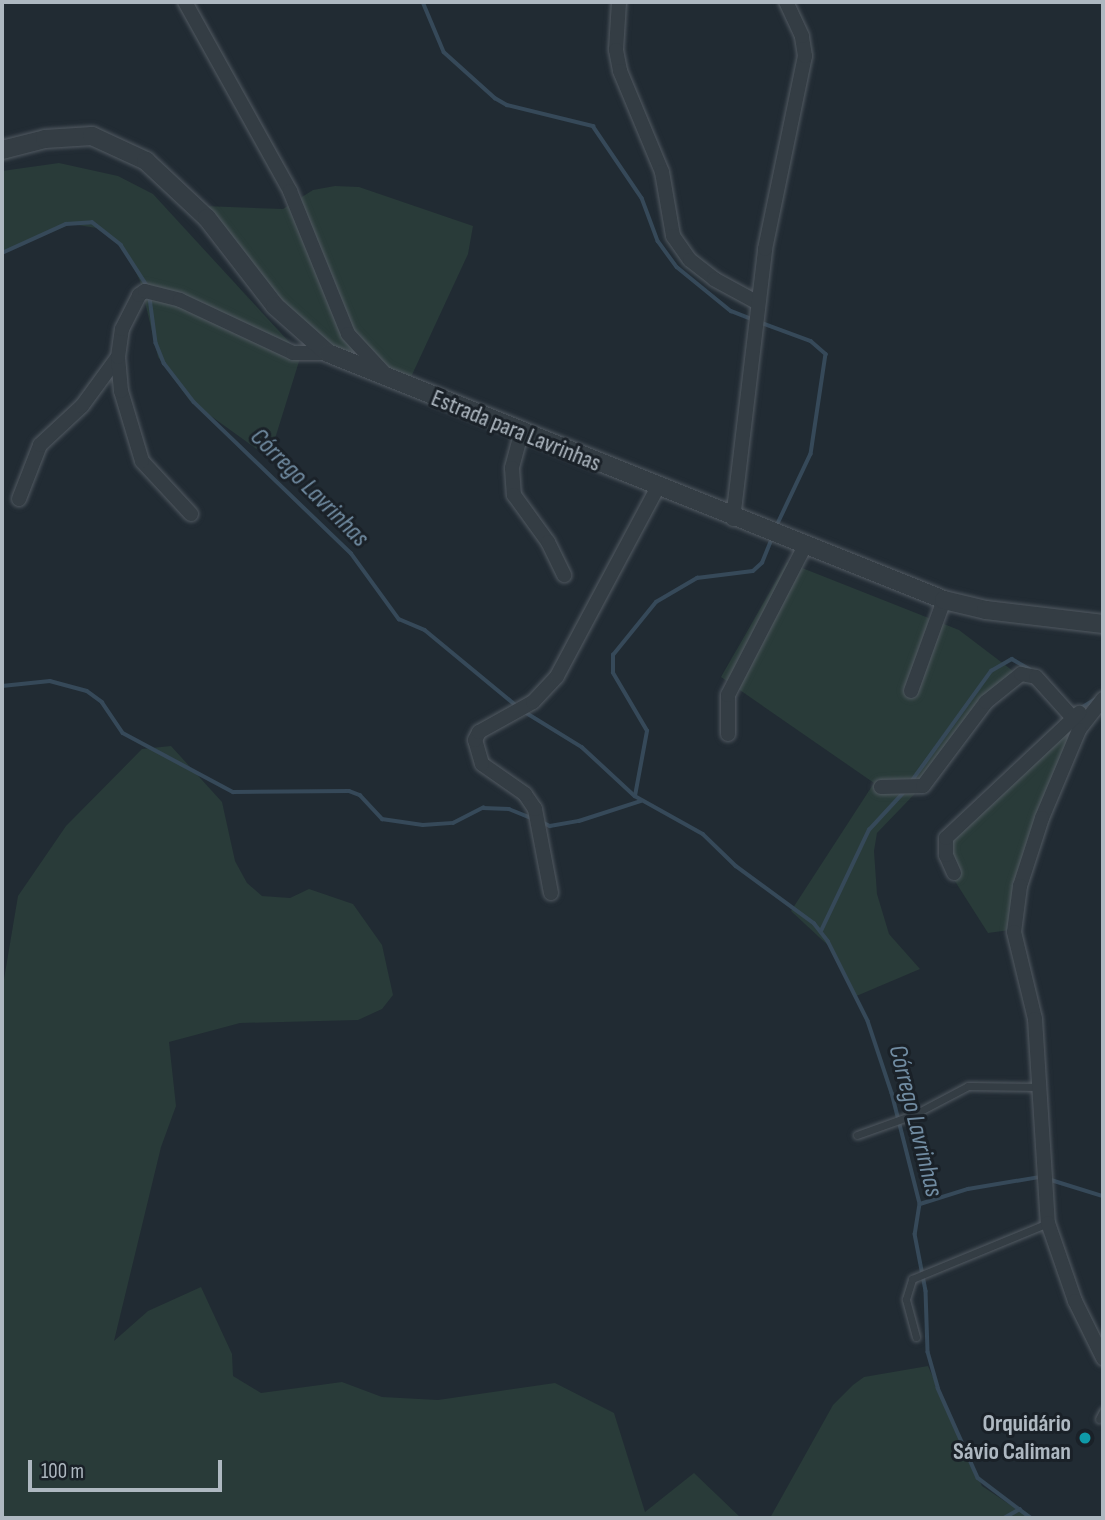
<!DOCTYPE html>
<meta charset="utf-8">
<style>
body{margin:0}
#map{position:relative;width:1105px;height:1520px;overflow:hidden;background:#212b33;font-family:"Sofia Sans Condensed",sans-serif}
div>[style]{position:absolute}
.green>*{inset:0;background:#293b39}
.stream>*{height:3.5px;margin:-1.75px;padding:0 1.75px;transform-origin:1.75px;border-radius:1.75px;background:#364959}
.roads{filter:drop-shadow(0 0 2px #525a62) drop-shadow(0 0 2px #525a62)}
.service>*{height:7px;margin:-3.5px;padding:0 3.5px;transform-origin:3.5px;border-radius:3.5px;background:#343d44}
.minor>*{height:14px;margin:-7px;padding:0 7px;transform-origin:7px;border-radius:7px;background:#343d44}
.tertiary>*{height:18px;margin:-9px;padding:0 9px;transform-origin:9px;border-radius:9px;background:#343d44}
.dots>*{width:19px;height:19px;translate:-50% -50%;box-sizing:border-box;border:4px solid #1a2128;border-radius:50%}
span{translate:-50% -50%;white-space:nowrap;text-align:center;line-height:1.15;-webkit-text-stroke:6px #1a2128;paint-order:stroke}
.street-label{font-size:24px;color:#aeb8c1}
.poi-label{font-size:24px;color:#aeb8c1;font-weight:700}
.right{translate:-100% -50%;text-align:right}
.water-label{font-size:26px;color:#718ca2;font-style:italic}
.frame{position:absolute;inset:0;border:4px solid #aeb8c1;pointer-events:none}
.scale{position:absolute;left:28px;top:1460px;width:194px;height:32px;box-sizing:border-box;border:4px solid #aeb8c1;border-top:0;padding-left:9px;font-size:21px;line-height:24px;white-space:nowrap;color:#aeb8c1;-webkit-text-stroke:5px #1a2128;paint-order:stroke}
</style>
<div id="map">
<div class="green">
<i style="clip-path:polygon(59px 163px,118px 176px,153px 194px,301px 355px,269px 458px,190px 401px,158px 357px,140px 281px,125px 249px,103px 229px,71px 224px,2px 252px,2px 171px)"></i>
<i style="clip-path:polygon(335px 186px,359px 187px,473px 226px,468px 254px,411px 377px,344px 355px,290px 320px,204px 206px,283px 209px,313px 190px)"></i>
<i style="clip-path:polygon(787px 562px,959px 630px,1013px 671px,954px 753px,877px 833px,874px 851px,877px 894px,889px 934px,920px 969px,854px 997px,833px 950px,791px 911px,874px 783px,721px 677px)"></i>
<i style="clip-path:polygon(1082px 719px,1010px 930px,988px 933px,951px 875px,951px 841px)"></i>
<i style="clip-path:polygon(171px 746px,222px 802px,235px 861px,247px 883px,262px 896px,290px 898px,309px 889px,353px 904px,382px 945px,393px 995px,382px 1009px,358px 1020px,240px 1023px,169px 1042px,176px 1106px,161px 1147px,114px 1341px,148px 1311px,201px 1287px,232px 1354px,233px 1376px,261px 1393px,342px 1382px,382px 1397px,438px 1400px,555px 1383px,614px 1413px,645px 1512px,694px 1473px,741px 1518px,2px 1518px,2px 991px,18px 896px,66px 826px,142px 749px)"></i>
<i style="clip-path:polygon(928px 1366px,982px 1486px,1030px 1518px,770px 1518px,833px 1405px,853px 1385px,864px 1377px)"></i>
</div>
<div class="stream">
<i style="left:423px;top:2px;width:54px;rotate:67.2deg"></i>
<i style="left:444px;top:52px;width:69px;rotate:42deg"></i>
<i style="left:495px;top:98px;width:14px;rotate:30deg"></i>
<i style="left:507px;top:105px;width:89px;rotate:13.7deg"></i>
<i style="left:593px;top:126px;width:87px;rotate:55.8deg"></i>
<i style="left:642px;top:198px;width:46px;rotate:69.6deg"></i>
<i style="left:658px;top:241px;width:32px;rotate:54deg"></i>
<i style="left:677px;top:267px;width:70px;rotate:39.2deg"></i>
<i style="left:731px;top:311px;width:22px;rotate:21deg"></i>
<i style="left:2px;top:253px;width:70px;rotate:-24.4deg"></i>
<i style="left:66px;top:224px;width:26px;rotate:-4deg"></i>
<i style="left:92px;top:222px;width:37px;rotate:38deg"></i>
<i style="left:121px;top:245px;width:50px;rotate:57.3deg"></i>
<i style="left:150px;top:298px;width:45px;rotate:82.4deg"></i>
<i style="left:156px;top:343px;width:22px;rotate:68deg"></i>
<i style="left:164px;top:363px;width:49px;rotate:52.4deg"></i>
<i style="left:194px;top:402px;width:218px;rotate:43.9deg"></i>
<i style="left:351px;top:553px;width:82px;rotate:54deg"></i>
<i style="left:399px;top:619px;width:28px;rotate:23deg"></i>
<i style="left:425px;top:630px;width:121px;rotate:39.6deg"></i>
<i style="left:759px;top:322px;width:55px;rotate:20.1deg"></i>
<i style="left:811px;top:341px;width:20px;rotate:41deg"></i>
<i style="left:826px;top:354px;width:101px;rotate:98.5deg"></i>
<i style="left:811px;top:454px;width:82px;rotate:115.3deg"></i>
<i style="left:2px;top:686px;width:48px;rotate:-5.9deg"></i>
<i style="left:50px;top:681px;width:38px;rotate:15deg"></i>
<i style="left:87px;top:691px;width:19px;rotate:36deg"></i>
<i style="left:102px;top:702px;width:37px;rotate:56deg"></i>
<i style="left:123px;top:733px;width:125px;rotate:28.2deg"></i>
<i style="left:233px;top:792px;width:116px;rotate:-0.5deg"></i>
<i style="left:349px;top:791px;width:12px;rotate:20deg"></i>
<i style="left:360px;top:795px;width:33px;rotate:47deg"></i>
<i style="left:382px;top:819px;width:41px;rotate:8.3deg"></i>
<i style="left:423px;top:825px;width:30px;rotate:-4deg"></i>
<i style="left:453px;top:823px;width:34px;rotate:-27deg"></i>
<i style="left:483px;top:808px;width:26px;rotate:2deg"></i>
<i style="left:509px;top:809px;width:24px;rotate:22deg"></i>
<i style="left:1081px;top:708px;width:17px;rotate:-31deg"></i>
<i style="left:525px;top:712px;width:67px;rotate:31.6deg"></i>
<i style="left:582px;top:747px;width:72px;rotate:42.8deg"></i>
<i style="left:635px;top:796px;width:78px;rotate:29.2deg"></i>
<i style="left:703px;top:834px;width:46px;rotate:44.1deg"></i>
<i style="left:736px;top:866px;width:97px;rotate:36.2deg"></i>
<i style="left:814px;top:923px;width:23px;rotate:52deg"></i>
<i style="left:828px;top:941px;width:89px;rotate:63.4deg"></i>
<i style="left:868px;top:1021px;width:76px;rotate:71.6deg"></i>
<i style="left:892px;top:1093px;width:114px;rotate:75.8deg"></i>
<i style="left:920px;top:1204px;width:30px;rotate:99deg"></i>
<i style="left:915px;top:1234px;width:58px;rotate:79.1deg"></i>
<i style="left:926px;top:1291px;width:61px;rotate:88.1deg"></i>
<i style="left:928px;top:1352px;width:37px;rotate:74deg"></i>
<i style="left:938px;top:1388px;width:98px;rotate:66deg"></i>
<i style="left:978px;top:1478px;width:66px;rotate:37deg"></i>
<i style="left:911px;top:782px;width:137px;rotate:-54.2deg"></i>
<i style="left:991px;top:671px;width:24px;rotate:-30deg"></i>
<i style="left:1012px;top:659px;width:20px;rotate:30deg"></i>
<i style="left:635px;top:796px;width:66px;rotate:-79.5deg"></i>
<i style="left:647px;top:731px;width:67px;rotate:-120.4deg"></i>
<i style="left:613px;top:673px;width:18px;rotate:-90deg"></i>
<i style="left:613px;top:655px;width:68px;rotate:-50.9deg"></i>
<i style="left:656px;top:602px;width:48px;rotate:-30.3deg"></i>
<i style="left:697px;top:578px;width:56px;rotate:-7.1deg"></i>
<i style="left:753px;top:571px;width:12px;rotate:-42deg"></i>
<i style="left:762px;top:563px;width:27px;rotate:-68deg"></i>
<i style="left:542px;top:822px;width:9px;rotate:27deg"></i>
<i style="left:550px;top:826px;width:29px;rotate:-10deg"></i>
<i style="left:579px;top:821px;width:65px;rotate:-17.9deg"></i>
<i style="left:821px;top:931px;width:112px;rotate:-64.6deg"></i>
<i style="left:869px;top:830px;width:53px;rotate:-47.3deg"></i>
<i style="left:1048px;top:1179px;width:58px;rotate:17.2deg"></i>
<i style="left:920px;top:1204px;width:50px;rotate:-17.4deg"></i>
<i style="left:968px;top:1189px;width:73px;rotate:-9.5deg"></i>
<i style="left:1004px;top:1518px;width:18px;rotate:-29deg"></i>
</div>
<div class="roads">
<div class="service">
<i style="left:857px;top:1135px;width:59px;rotate:-19.7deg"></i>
<i style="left:913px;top:1115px;width:62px;rotate:-27.8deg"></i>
<i style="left:968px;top:1086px;width:71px;rotate:0.8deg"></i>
<i style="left:916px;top:1337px;width:39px;rotate:-105deg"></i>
<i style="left:906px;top:1299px;width:21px;rotate:-73deg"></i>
<i style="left:912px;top:1279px;width:147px;rotate:-22.4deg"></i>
<i style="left:1099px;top:1419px;width:9px;rotate:-63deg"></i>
</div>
<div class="minor">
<i style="left:185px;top:2px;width:216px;rotate:60.9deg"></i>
<i style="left:290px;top:191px;width:154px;rotate:67.9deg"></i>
<i style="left:348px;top:334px;width:54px;rotate:47.2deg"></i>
<i style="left:619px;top:2px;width:48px;rotate:93.6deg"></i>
<i style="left:616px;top:50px;width:21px;rotate:79deg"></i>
<i style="left:620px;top:71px;width:109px;rotate:67.4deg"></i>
<i style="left:662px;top:172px;width:65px;rotate:80.2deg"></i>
<i style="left:673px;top:236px;width:29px;rotate:55deg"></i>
<i style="left:690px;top:260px;width:31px;rotate:38deg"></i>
<i style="left:714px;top:279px;width:50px;rotate:28.6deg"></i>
<i style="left:521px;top:434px;width:35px;rotate:105deg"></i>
<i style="left:512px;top:468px;width:27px;rotate:86deg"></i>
<i style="left:514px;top:495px;width:58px;rotate:54.1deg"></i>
<i style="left:548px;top:542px;width:37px;rotate:64deg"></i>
<i style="left:19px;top:499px;width:58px;rotate:-68.7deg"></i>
<i style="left:40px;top:445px;width:57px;rotate:-42.9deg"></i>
<i style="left:82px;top:406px;width:59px;rotate:-53.9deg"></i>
<i style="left:191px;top:514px;width:72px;rotate:-132.8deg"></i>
<i style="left:142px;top:461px;width:73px;rotate:-106.7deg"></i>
<i style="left:121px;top:391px;width:34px;rotate:-95deg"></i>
<i style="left:118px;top:357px;width:28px;rotate:-82deg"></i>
<i style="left:122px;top:329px;width:38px;rotate:-63deg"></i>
<i style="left:139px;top:295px;width:7px;rotate:-34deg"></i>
<i style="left:145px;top:291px;width:36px;rotate:14deg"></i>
<i style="left:180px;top:300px;width:125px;rotate:25.1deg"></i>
<i style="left:293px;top:353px;width:35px"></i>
<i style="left:733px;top:519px;width:272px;rotate:-83.2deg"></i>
<i style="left:765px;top:249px;width:197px;rotate:-78.3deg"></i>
<i style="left:805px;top:56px;width:20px;rotate:-99deg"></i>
<i style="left:802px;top:36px;width:38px;rotate:-115deg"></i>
<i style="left:911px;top:691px;width:97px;rotate:-70.1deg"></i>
<i style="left:1103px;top:699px;width:39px;rotate:128deg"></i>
<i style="left:1079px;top:730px;width:95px;rotate:112.8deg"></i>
<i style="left:1042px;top:818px;width:71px;rotate:107.9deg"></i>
<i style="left:1020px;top:886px;width:46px;rotate:97.4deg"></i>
<i style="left:1014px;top:932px;width:89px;rotate:76.4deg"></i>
<i style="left:1035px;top:1019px;width:204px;rotate:86.4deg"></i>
<i style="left:1048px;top:1223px;width:83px;rotate:70.9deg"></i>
<i style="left:1075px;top:1301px;width:64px;rotate:63.8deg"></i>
<i style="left:728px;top:734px;width:39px;rotate:-90deg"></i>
<i style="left:728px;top:695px;width:165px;rotate:-62.7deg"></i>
<i style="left:881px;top:787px;width:42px;rotate:-1.4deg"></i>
<i style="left:923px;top:786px;width:105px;rotate:-53.1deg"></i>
<i style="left:986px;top:702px;width:45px;rotate:-38.7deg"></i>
<i style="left:1021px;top:674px;width:15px;rotate:11deg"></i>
<i style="left:1036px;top:677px;width:54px;rotate:48deg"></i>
<i style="left:954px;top:873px;width:20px;rotate:-114deg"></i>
<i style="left:946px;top:855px;width:17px;rotate:-90deg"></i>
<i style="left:946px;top:838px;width:183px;rotate:-43.2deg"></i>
<i style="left:551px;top:893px;width:86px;rotate:-100.8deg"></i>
<i style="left:535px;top:809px;width:18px;rotate:-124deg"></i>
<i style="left:525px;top:794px;width:52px;rotate:-145.1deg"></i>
<i style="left:482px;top:764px;width:25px;rotate:-106deg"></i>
<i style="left:475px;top:740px;width:9px;rotate:-63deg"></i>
<i style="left:479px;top:732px;width:62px;rotate:-29.1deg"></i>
<i style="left:533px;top:702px;width:35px;rotate:-47deg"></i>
<i style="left:557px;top:676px;width:212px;rotate:-61.9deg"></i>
</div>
<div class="tertiary">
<i style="left:2px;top:150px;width:44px;rotate:-14.3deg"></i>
<i style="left:45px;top:139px;width:47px;rotate:-3.7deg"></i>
<i style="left:92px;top:136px;width:60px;rotate:24.8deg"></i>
<i style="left:146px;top:161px;width:83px;rotate:43.1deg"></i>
<i style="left:207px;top:218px;width:111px;rotate:52.3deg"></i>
<i style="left:275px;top:306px;width:71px;rotate:41.6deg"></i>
<i style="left:328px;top:353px;width:664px;rotate:21.85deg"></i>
<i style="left:944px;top:600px;width:43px;rotate:13.4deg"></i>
<i style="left:986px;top:610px;width:118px;rotate:6.8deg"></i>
</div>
</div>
<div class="dots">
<i style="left:1085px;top:1438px;background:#0f9aa8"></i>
</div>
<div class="street-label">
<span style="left:516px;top:431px;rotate:22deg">Estrada para Lavrinhas</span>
</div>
<div class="poi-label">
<span class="right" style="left:1071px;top:1438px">Orquidário<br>Sávio Caliman</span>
</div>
<div class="water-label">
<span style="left:309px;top:488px;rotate:45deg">Córrego Lavrinhas</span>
<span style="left:915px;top:1121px;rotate:76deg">Córrego Lavrinhas</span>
</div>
<div class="frame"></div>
<div class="scale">100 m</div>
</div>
